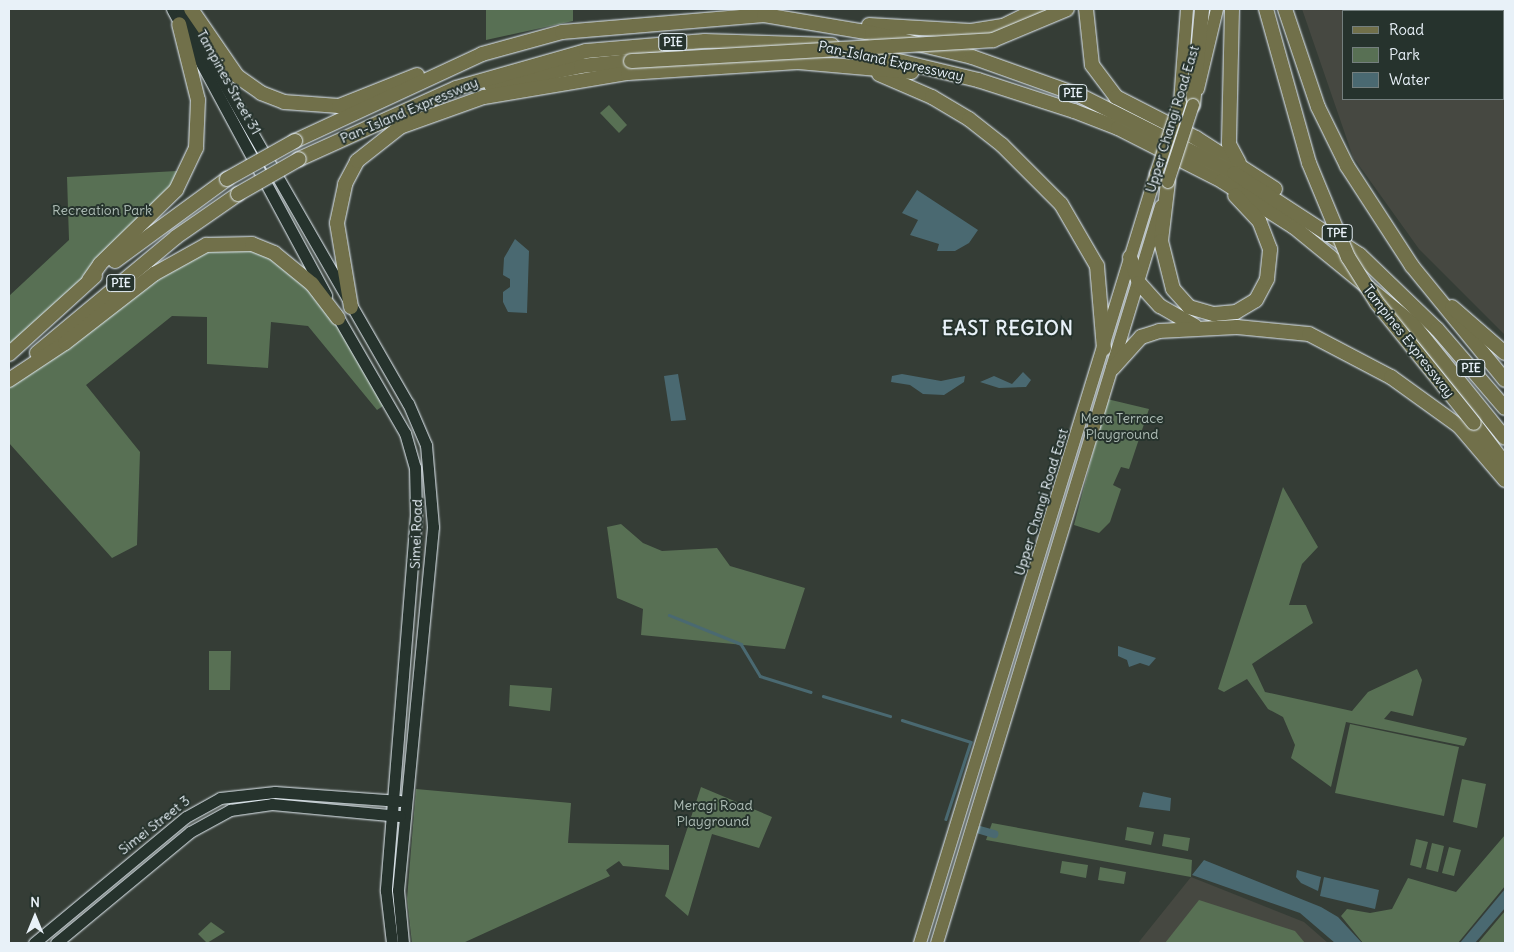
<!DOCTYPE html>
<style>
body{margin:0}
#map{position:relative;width:1514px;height:952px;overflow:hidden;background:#353d36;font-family:Delius,sans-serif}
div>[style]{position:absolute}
.built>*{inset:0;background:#464841}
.green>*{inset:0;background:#587054}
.water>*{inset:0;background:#4a6971}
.stream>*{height:2.5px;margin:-1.25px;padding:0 1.25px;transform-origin:1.25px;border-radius:1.25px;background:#4a6971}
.canal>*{height:8px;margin:-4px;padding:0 4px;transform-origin:4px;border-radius:4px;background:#4a6971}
.roads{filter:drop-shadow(0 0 1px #e8f1f8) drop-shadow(0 0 1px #e8f1f8)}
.secondary>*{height:11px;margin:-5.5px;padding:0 5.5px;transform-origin:5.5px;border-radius:5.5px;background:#26332d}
.primary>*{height:12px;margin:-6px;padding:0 6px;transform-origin:6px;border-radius:6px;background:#71704a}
.highway>*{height:14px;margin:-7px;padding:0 7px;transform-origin:7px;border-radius:7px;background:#71704a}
.bridges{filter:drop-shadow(0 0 1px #e8f1f8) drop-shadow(0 0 1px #e8f1f8)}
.primary-bridge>*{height:12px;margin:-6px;padding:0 6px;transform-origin:6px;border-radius:6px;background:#71704a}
.highway-bridge>*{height:14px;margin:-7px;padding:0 7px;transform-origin:7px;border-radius:7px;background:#71704a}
span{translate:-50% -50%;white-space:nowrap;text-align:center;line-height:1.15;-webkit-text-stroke:4px #26332d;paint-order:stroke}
.shield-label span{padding:1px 4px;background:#26332d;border:1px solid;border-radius:4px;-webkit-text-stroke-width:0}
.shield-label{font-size:12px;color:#e8f1f8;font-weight:700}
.street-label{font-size:14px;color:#e8f1f8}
.park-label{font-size:14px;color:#aebdb6}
.district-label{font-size:19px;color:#e8f1f8;font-weight:700;letter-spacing:1px}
.frame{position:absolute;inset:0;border:10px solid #e8f1f8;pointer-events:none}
.legend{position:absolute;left:1342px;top:10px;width:162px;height:90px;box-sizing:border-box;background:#26332d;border:1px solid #747f7e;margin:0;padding:6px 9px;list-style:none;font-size:15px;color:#e8f1f8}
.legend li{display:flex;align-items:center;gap:10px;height:25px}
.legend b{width:25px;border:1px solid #747f7e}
.north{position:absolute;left:10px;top:892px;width:50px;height:50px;-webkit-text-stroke:4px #26332d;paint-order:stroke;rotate:0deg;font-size:14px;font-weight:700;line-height:20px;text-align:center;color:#e8f1f8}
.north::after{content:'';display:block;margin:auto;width:18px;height:22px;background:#e8f1f8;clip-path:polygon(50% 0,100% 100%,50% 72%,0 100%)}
</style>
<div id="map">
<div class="built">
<i style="clip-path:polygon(evenodd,1302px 9px,1505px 9px,1505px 335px,1419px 249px,1353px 157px,1302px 9px,1343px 11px,1503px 11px,1503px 99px,1343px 99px,1343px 11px)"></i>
<i style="clip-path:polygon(1191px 877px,1304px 922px,1328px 943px,1138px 943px)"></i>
</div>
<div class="green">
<i style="clip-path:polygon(486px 9px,573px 9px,573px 21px,486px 40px)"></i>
<i style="clip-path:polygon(609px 105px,627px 125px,619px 133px,600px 113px)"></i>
<i style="clip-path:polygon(177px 171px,176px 181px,51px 311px,9px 346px,9px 296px,69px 240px,67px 177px)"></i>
<i style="clip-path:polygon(252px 247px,292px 269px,335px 319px,386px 404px,377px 410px,308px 326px,271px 322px,268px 368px,207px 364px,207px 317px,172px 316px,86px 385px,140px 452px,137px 545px,112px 558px,9px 443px,9px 382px,135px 292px,206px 248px)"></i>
<i style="clip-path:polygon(1107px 399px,1149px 409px,1129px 469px,1121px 467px,1113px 485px,1121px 489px,1110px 522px,1099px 533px,1074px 525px)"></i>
<i style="clip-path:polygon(1283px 487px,1318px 547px,1302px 564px,1289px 605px,1306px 605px,1313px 623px,1252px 664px,1265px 692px,1352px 711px,1368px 692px,1417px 669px,1422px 680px,1413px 716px,1391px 711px,1384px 719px,1467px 738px,1464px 746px,1346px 722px,1331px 787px,1291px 758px,1295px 745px,1283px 717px,1268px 709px,1247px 679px,1224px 692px,1218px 689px)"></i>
<i style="clip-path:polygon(621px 524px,643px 543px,662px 551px,717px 548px,730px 566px,805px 588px,785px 649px,641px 635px,643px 609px,617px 598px,607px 527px)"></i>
<i style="clip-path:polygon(209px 651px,231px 651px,230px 690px,209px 690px)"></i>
<i style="clip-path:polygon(510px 685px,552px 688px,550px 711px,509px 706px)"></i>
<i style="clip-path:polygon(1350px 724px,1459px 747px,1444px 816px,1335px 793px)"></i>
<i style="clip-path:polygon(1462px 779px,1486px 784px,1477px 828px,1453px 822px)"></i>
<i style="clip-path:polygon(701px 787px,772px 817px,759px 848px,712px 834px,688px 916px,665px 896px)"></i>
<i style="clip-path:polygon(416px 789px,571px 803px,568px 843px,669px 845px,669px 870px,623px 866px,619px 861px,606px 870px,610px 876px,463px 943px,412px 943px,407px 899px)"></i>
<i style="clip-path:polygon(992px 823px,1192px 860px,1191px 877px,986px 840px)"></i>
<i style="clip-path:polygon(1127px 827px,1154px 832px,1151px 845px,1125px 840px)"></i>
<i style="clip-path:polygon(1164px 834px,1190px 838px,1188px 851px,1162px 846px)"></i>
<i style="clip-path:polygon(1505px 835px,1505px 886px,1458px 943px,1363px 943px,1341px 916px,1347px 909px,1370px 913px,1392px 909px,1408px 878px,1456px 892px)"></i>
<i style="clip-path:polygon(1416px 839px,1428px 842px,1421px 868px,1410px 865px)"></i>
<i style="clip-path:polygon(1432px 843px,1444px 846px,1438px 872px,1426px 869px)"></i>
<i style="clip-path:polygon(1449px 847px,1461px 850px,1454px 876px,1442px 873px)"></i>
<i style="clip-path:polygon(1062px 861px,1088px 865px,1086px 878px,1060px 873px)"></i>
<i style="clip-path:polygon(1100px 867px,1126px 872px,1124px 884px,1098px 880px)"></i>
<i style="clip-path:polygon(1199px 900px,1295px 931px,1305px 943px,1165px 943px)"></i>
<i style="clip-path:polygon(1505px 911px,1505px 943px,1478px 943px)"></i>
<i style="clip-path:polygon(211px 922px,225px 932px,207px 943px,198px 934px)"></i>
</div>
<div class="water">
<i style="clip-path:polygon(917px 190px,978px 230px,969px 243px,955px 251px,937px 251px,939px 244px,910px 235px,918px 220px,902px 213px)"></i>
<i style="clip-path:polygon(515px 239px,529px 251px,527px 313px,508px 312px,503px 302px,503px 292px,510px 287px,510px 279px,503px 275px,504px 258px)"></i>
<i style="clip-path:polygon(1023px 372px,1031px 380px,1026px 387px,999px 388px,980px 382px,994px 376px,1012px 384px)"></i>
<i style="clip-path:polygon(678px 374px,686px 420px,671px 421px,664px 376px)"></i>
<i style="clip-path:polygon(902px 374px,941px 381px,965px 376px,964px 382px,944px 395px,923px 394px,910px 385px,891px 382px,892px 376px)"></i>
<i style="clip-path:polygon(1118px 646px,1156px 658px,1149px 666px,1140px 663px,1129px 667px,1127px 660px,1118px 656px)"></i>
<i style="clip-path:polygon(1143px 792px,1171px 798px,1170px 811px,1139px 807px)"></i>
<i style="clip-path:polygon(1204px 860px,1321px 907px,1338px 917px,1362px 943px,1335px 943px,1300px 913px,1192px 875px)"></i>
<i style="clip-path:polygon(1297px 870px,1321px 877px,1318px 891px,1301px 883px,1296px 877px)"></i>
<i style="clip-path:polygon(1324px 877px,1379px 890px,1375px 909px,1320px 896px)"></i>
<i style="clip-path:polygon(1505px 889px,1505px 908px,1475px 943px,1460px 943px)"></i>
</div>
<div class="stream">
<i style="left:669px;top:615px;width:78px;rotate:21.9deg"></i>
<i style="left:741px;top:644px;width:37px;rotate:59deg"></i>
<i style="left:760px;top:676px;width:53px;rotate:17.4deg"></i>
<i style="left:823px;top:696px;width:70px;rotate:16.6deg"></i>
<i style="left:902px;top:720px;width:72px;rotate:17.7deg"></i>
<i style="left:971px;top:742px;width:81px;rotate:108deg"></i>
</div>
<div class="canal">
<i style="left:980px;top:830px;width:15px;rotate:16deg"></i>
</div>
<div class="roads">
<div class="secondary">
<i style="left:172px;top:9px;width:325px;rotate:61.7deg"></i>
<i style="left:181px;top:9px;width:455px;rotate:60.1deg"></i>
<i style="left:408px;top:403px;width:46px;rotate:66.8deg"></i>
<i style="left:426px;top:445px;width:82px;rotate:85.1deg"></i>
<i style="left:433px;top:527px;width:365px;rotate:95.5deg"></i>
<i style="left:398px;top:890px;width:53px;rotate:84.6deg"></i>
<i style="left:335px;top:312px;width:140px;rotate:60deg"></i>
<i style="left:405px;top:433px;width:35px;rotate:74deg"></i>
<i style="left:415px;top:467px;width:48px;rotate:88.8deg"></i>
<i style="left:416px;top:515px;width:377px;rotate:94.6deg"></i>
<i style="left:386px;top:891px;width:52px;rotate:83.4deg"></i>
<i style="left:34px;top:943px;width:197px;rotate:-39.7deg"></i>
<i style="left:186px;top:817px;width:39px;rotate:-29deg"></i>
<i style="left:220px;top:798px;width:55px;rotate:-6.2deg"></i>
<i style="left:275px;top:792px;width:125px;rotate:4.1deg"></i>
<i style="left:56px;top:943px;width:174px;rotate:-39.6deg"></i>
<i style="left:190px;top:832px;width:46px;rotate:-28.8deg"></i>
<i style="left:230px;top:810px;width:42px;rotate:-8.1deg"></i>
<i style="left:272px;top:804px;width:128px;rotate:5.4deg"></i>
</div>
<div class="primary">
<i style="left:1198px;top:89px;width:82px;rotate:-76.6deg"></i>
<i style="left:1180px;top:102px;width:93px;rotate:-85.7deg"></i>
<i style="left:920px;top:943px;width:804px;rotate:-72.94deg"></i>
<i style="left:937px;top:943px;width:770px;rotate:-73.09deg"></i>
</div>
<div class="highway">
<i style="left:191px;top:9px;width:81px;rotate:55.5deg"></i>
<i style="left:237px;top:76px;width:29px;rotate:35deg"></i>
<i style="left:261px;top:93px;width:25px;rotate:21deg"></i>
<i style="left:284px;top:102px;width:55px;rotate:4.2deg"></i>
<i style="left:339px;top:106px;width:84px;rotate:-21.7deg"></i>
<i style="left:1086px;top:9px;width:56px;rotate:83.9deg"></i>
<i style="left:1092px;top:65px;width:40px;rotate:53deg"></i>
<i style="left:1116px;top:97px;width:90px;rotate:27.1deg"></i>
<i style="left:1196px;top:138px;width:94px;rotate:32.8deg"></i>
<i style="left:1232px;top:9px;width:135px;rotate:91.3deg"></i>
<i style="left:1229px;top:144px;width:21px;rotate:62deg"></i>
<i style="left:1285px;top:9px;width:103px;rotate:71.4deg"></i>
<i style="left:1318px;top:107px;width:66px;rotate:63.8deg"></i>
<i style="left:1347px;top:166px;width:119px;rotate:57deg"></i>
<i style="left:1412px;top:266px;width:147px;rotate:50.8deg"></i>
<i style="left:869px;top:25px;width:102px;rotate:3.4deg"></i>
<i style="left:971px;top:31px;width:32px;rotate:-9deg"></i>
<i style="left:1003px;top:26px;width:39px;rotate:-26deg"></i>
<i style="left:853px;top:50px;width:129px;rotate:13.5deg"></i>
<i style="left:978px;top:80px;width:101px;rotate:17.9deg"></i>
<i style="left:1074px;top:111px;width:47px;rotate:21.1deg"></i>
<i style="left:1118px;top:128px;width:117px;rotate:27deg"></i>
<i style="left:1222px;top:181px;width:85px;rotate:32.6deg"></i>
<i style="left:1294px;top:227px;width:154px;rotate:39.2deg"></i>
<i style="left:1413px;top:324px;width:146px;rotate:51.1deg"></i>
<i style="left:879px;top:74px;width:58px;rotate:23.5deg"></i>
<i style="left:932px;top:97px;width:43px;rotate:30.7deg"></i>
<i style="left:969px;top:119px;width:42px;rotate:38.2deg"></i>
<i style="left:1002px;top:145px;width:83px;rotate:45deg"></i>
<i style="left:1061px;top:204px;width:72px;rotate:59.9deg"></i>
<i style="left:1097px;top:266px;width:83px;rotate:85.2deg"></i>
<i style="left:491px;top:85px;width:92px;rotate:-11.9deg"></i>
<i style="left:581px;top:66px;width:50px;rotate:-5.7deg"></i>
<i style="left:1193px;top:105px;width:96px;rotate:-84.6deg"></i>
<i style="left:295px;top:141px;width:206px;rotate:-24.9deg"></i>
<i style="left:482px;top:54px;width:83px;rotate:-15.4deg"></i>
<i style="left:562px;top:32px;width:203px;rotate:-4.8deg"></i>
<i style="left:764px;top:15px;width:109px;rotate:9.5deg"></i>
<i style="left:872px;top:33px;width:103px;rotate:13.5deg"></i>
<i style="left:972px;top:57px;width:116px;rotate:19.7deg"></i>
<i style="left:1081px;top:96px;width:171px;rotate:26.7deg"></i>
<i style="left:1234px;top:173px;width:150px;rotate:33.1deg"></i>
<i style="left:1360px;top:255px;width:107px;rotate:43.9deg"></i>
<i style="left:1437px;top:329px;width:104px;rotate:49.3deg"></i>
<i style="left:299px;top:159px;width:172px;rotate:-24.3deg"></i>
<i style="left:456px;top:88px;width:135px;rotate:-15.9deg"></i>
<i style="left:586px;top:51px;width:119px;rotate:-4.8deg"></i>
<i style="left:705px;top:41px;width:127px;rotate:1.8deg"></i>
<i style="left:1168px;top:182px;width:59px;rotate:96.8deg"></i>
<i style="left:1161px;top:241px;width:49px;rotate:76deg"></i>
<i style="left:1173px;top:289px;width:24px;rotate:48deg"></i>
<i style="left:1189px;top:307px;width:26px;rotate:16deg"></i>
<i style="left:1214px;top:314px;width:22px;rotate:-5deg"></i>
<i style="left:1236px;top:312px;width:23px;rotate:-31deg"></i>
<i style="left:1256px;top:300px;width:24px;rotate:-62deg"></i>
<i style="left:1267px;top:279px;width:30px;rotate:-84deg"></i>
<i style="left:1270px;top:249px;width:30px;rotate:-111deg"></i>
<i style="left:1259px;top:221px;width:35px;rotate:-133deg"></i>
<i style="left:1130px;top:257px;width:28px;rotate:71deg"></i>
<i style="left:1139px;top:283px;width:31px;rotate:48deg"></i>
<i style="left:1160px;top:306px;width:40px;rotate:29.7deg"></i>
<i style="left:115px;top:261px;width:139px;rotate:-36.2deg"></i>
<i style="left:89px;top:280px;width:19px;rotate:-55deg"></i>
<i style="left:100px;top:264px;width:106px;rotate:-44.2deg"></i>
<i style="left:176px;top:190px;width:47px;rotate:-64.5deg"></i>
<i style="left:196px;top:148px;width:48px;rotate:-87.6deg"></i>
<i style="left:198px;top:100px;width:78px;rotate:-104deg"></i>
<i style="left:351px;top:307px;width:85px;rotate:-99.5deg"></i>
<i style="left:337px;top:223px;width:40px;rotate:-78deg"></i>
<i style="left:345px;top:184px;width:26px;rotate:-62deg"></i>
<i style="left:357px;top:161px;width:55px;rotate:-38.3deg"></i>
<i style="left:400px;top:127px;width:89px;rotate:-19.7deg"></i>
<i style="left:484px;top:97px;width:146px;rotate:-9.5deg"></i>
<i style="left:628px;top:73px;width:170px;rotate:-3.7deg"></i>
<i style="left:798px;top:62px;width:114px;rotate:5deg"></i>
<i style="left:1452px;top:307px;width:70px;rotate:41deg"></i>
<i style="left:37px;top:353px;width:181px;rotate:-39.8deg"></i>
<i style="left:176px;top:237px;width:75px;rotate:-34.7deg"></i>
<i style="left:9px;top:354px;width:116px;rotate:-42.2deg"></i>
<i style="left:1113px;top:368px;width:42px;rotate:-47.9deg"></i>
<i style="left:1141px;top:337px;width:19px;rotate:-18deg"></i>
<i style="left:1159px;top:331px;width:78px;rotate:-2.9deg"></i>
<i style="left:1237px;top:327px;width:72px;rotate:5.6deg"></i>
<i style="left:1309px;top:334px;width:93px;rotate:27.7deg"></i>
<i style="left:1391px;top:377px;width:84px;rotate:35.8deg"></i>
<i style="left:1459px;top:426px;width:71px;rotate:49.6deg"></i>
<i style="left:9px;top:380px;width:67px;rotate:-33.5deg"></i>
<i style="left:65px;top:343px;width:113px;rotate:-37.8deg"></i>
<i style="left:154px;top:274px;width:60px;rotate:-29.1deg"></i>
<i style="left:206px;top:245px;width:46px;rotate:-1.2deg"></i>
<i style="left:252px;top:244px;width:24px;rotate:22deg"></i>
<i style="left:274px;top:253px;width:49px;rotate:39.2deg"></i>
<i style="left:312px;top:284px;width:43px;rotate:52.6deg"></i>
<i style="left:1474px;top:423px;width:51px;rotate:52.9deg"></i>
</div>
</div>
<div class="bridges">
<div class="primary-bridge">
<i style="left:1156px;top:174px;width:76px;rotate:-71.6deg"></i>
<i style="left:1168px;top:182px;width:81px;rotate:-72deg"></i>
</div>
<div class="highway-bridge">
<i style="left:1266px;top:9px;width:160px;rotate:74.4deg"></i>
<i style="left:1309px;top:163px;width:102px;rotate:67.5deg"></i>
<i style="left:1348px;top:257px;width:54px;rotate:57.8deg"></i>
<i style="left:1377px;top:303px;width:154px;rotate:51.1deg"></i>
<i style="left:631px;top:61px;width:363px;rotate:-3.3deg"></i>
<i style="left:993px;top:40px;width:80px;rotate:-22.7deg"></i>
<i style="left:227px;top:179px;width:78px;rotate:-29.2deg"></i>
<i style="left:238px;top:194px;width:70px;rotate:-29.8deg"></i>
</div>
</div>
<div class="shield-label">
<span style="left:673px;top:42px">PIE</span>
<span style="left:1073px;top:93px">PIE</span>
<span style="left:1337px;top:233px">TPE</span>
<span style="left:121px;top:283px">PIE</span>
<span style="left:1471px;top:368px">PIE</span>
</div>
<div class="street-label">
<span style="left:891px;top:61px;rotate:12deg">Pan-Island Expressway</span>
<span style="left:229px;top:82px;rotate:61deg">Tampines Street 31</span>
<span style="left:409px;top:110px;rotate:-23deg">Pan-Island Expressway</span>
<span style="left:1172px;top:119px;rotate:-73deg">Upper Changi Road East</span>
<span style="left:1409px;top:341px;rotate:52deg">Tampines Expressway</span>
<span style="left:1041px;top:502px;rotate:-73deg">Upper Changi Road East</span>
<span style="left:416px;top:534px;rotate:-88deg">Simei Road</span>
<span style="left:154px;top:825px;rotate:-38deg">Simei Street 3</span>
</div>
<div class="park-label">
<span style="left:102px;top:210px">Recreation Park</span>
<span style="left:1122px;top:426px">Mera Terrace<br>Playground</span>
<span style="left:713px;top:813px">Meragi Road<br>Playground</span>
</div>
<div class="district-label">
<span style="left:1008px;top:329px">EAST REGION</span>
</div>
<div class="frame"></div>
<ul class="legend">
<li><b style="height:6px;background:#71704a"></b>Road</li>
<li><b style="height:14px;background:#587054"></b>Park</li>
<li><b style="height:14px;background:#4a6971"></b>Water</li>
</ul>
<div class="north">N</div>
</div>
